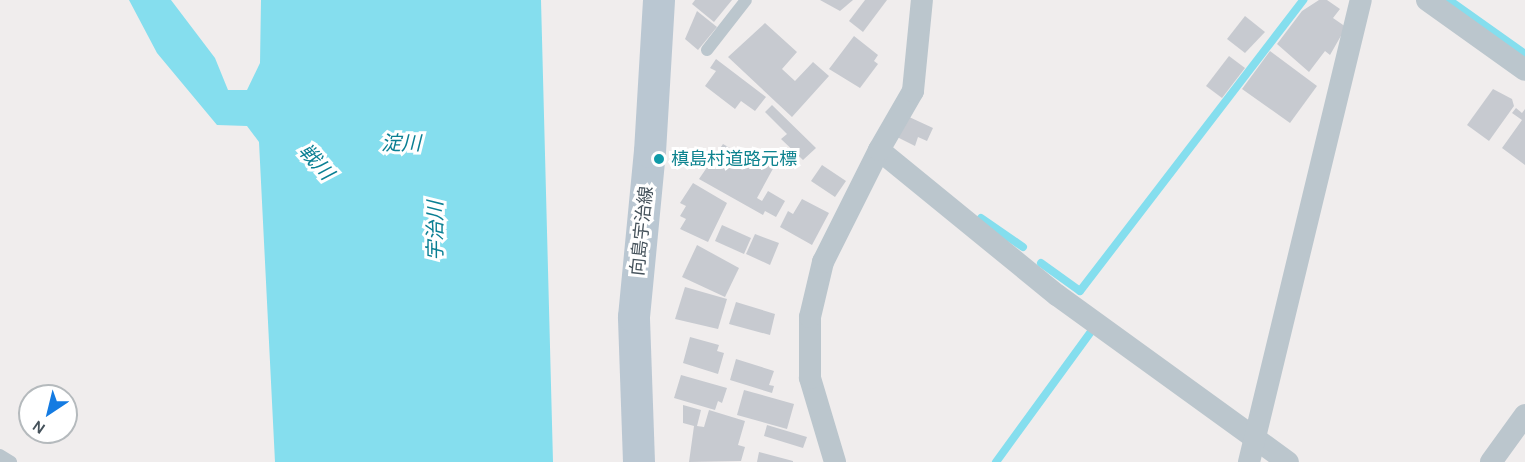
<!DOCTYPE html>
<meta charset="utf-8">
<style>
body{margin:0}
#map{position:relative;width:1525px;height:462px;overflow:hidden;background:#f0eded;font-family:Karla,"Noto Sans JP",sans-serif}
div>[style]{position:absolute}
.water>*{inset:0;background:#85deee}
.stream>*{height:8px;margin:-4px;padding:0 4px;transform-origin:4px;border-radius:4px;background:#85deee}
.building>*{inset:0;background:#c7cad0}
.service>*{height:12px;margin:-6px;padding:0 6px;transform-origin:6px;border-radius:6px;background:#bbc6cd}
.minor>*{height:22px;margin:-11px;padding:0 11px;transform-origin:11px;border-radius:11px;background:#bbc6cd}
.secondary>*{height:32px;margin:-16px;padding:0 16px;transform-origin:16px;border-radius:16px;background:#bac7d2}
.dots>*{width:16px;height:16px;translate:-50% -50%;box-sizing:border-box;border:3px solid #fff;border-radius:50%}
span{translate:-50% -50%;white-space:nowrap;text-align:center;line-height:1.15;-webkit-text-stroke:6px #fff;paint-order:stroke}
.culture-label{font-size:18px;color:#0d838f}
.left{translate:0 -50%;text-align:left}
.street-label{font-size:18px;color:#45525b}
.water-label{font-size:20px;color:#0a7f93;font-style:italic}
.north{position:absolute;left:18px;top:384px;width:60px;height:60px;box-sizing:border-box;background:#fff;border:2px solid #b5babd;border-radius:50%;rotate:215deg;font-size:16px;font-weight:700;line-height:24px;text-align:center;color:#45525b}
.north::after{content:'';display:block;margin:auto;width:21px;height:27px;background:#147be2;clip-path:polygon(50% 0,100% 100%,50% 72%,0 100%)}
</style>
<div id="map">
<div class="water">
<i style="clip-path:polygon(129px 0,171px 0,215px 58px,228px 90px,247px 90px,260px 63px,261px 0,541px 0,553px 462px,275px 462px,259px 142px,247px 126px,217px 125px,157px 53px)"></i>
</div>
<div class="stream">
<i style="left:1449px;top:0;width:93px;rotate:35.4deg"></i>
<i style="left:981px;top:218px;width:51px;rotate:34.6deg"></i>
<i style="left:1041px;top:263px;width:48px;rotate:35.7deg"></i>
<i style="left:1080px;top:291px;width:367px;rotate:-52.5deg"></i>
<i style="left:996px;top:462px;width:160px;rotate:-53.9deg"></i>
</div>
<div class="building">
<i style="clip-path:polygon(695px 0,732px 0,714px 22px,692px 4px)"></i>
<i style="clip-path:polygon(820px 0,853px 0,840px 11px)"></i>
<i style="clip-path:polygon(865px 0,887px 0,863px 32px,849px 21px)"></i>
<i style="clip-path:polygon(1319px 0,1327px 0,1340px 9px,1333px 18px,1346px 27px,1330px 55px,1325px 51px,1309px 72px,1277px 44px,1302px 11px)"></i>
<i style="clip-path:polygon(697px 11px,717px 27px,698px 50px,685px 39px)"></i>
<i style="clip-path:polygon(1245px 16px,1265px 32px,1245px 53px,1227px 39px)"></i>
<i style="clip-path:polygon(765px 23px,797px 52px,782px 69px,795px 81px,813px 62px,829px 76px,792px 117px,728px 57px)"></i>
<i style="clip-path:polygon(854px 36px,878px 55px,874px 61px,878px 64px,860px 88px,829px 69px)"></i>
<i style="clip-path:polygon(1270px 51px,1317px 86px,1290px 123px,1242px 89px)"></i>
<i style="clip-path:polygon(1229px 56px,1245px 68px,1222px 98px,1206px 86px)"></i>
<i style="clip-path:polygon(716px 59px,766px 97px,755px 111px,741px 101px,735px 109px,705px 86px,716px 71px,710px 68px)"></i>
<i style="clip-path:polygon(1493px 89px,1512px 99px,1514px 106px,1489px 141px,1467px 125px)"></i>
<i style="clip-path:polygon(772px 105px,816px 148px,803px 160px,781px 139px,787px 134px,765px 112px)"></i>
<i style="clip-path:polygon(1516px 108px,1522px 113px,1525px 109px,1525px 165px,1502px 148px,1522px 120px,1512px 113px)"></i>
<i style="clip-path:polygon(907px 116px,933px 128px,927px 141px,918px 137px,915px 146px,897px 137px)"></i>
<i style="clip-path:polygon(723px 144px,740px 154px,744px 148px,775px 165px,757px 198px,762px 201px,768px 191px,785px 201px,776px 217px,765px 211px,763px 215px,699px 179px)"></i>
<i style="clip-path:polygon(822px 165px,846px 181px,835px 197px,811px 181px)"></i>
<i style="clip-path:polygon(693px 183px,727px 203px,708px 242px,680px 229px,686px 219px,680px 216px,686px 206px,680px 203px)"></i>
<i style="clip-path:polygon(802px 199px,829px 213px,812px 245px,780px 227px,788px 211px,793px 214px)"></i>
<i style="clip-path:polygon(722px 225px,751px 238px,744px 254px,715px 241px)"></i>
<i style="clip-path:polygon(755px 234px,779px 243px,770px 265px,746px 254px)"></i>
<i style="clip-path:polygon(697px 245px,739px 268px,725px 297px,682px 277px)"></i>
<i style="clip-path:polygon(685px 287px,727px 299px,718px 329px,675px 319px)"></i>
<i style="clip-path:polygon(736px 302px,775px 314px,770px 335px,729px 324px)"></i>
<i style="clip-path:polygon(690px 337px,719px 345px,717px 351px,724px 353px,718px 374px,683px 363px)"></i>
<i style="clip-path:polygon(736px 359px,774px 371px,769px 385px,774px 386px,772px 393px,730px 380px)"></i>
<i style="clip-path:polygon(681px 375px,727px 388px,722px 403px,718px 401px,715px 410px,674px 398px)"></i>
<i style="clip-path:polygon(744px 390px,794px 404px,787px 429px,737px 415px)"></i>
<i style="clip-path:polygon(683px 405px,701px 410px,697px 426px,704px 427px,709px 410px,745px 421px,738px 445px,745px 447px,741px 461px,689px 462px,694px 426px,683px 423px)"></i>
<i style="clip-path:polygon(767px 425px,807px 437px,803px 448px,764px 436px)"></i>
<i style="clip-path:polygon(759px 452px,793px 461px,793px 462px,757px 462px)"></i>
</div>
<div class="service">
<i style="left:707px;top:50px;width:63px;rotate:-52deg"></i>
<i style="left:0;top:455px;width:13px;rotate:32deg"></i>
</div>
<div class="minor">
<i style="left:1427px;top:0;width:120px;rotate:35.5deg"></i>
<i style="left:879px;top:150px;width:230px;rotate:39.2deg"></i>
<i style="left:1057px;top:295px;width:285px;rotate:35.9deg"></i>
<i style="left:835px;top:462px;width:88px;rotate:-106.6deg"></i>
<i style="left:810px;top:378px;width:61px;rotate:-90deg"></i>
<i style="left:810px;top:317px;width:57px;rotate:-76.7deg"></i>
<i style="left:823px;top:262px;width:125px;rotate:-63.4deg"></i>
<i style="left:879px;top:150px;width:68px;rotate:-60deg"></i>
<i style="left:913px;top:91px;width:91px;rotate:-84.4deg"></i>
<i style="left:1249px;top:462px;width:475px;rotate:-76.4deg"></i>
<i style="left:1491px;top:462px;width:58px;rotate:-54.1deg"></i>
</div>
<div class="secondary">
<i style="left:639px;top:462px;width:145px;rotate:-92deg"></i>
<i style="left:634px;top:317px;width:166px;rotate:-84.5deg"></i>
<i style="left:650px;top:152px;width:152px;rotate:-86.6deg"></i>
</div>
<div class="dots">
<i style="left:659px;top:159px;background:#0f9aa8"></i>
</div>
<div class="culture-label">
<span class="left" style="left:671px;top:159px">槙島村道路元標</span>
</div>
<div class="street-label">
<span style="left:642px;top:231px;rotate:-84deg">向島宇治線</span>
</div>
<div class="water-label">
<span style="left:401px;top:143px">淀川</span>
<span style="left:316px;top:162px;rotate:48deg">戦川</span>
<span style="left:435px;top:231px;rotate:-90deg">宇治川</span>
</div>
<div class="north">N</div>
</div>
